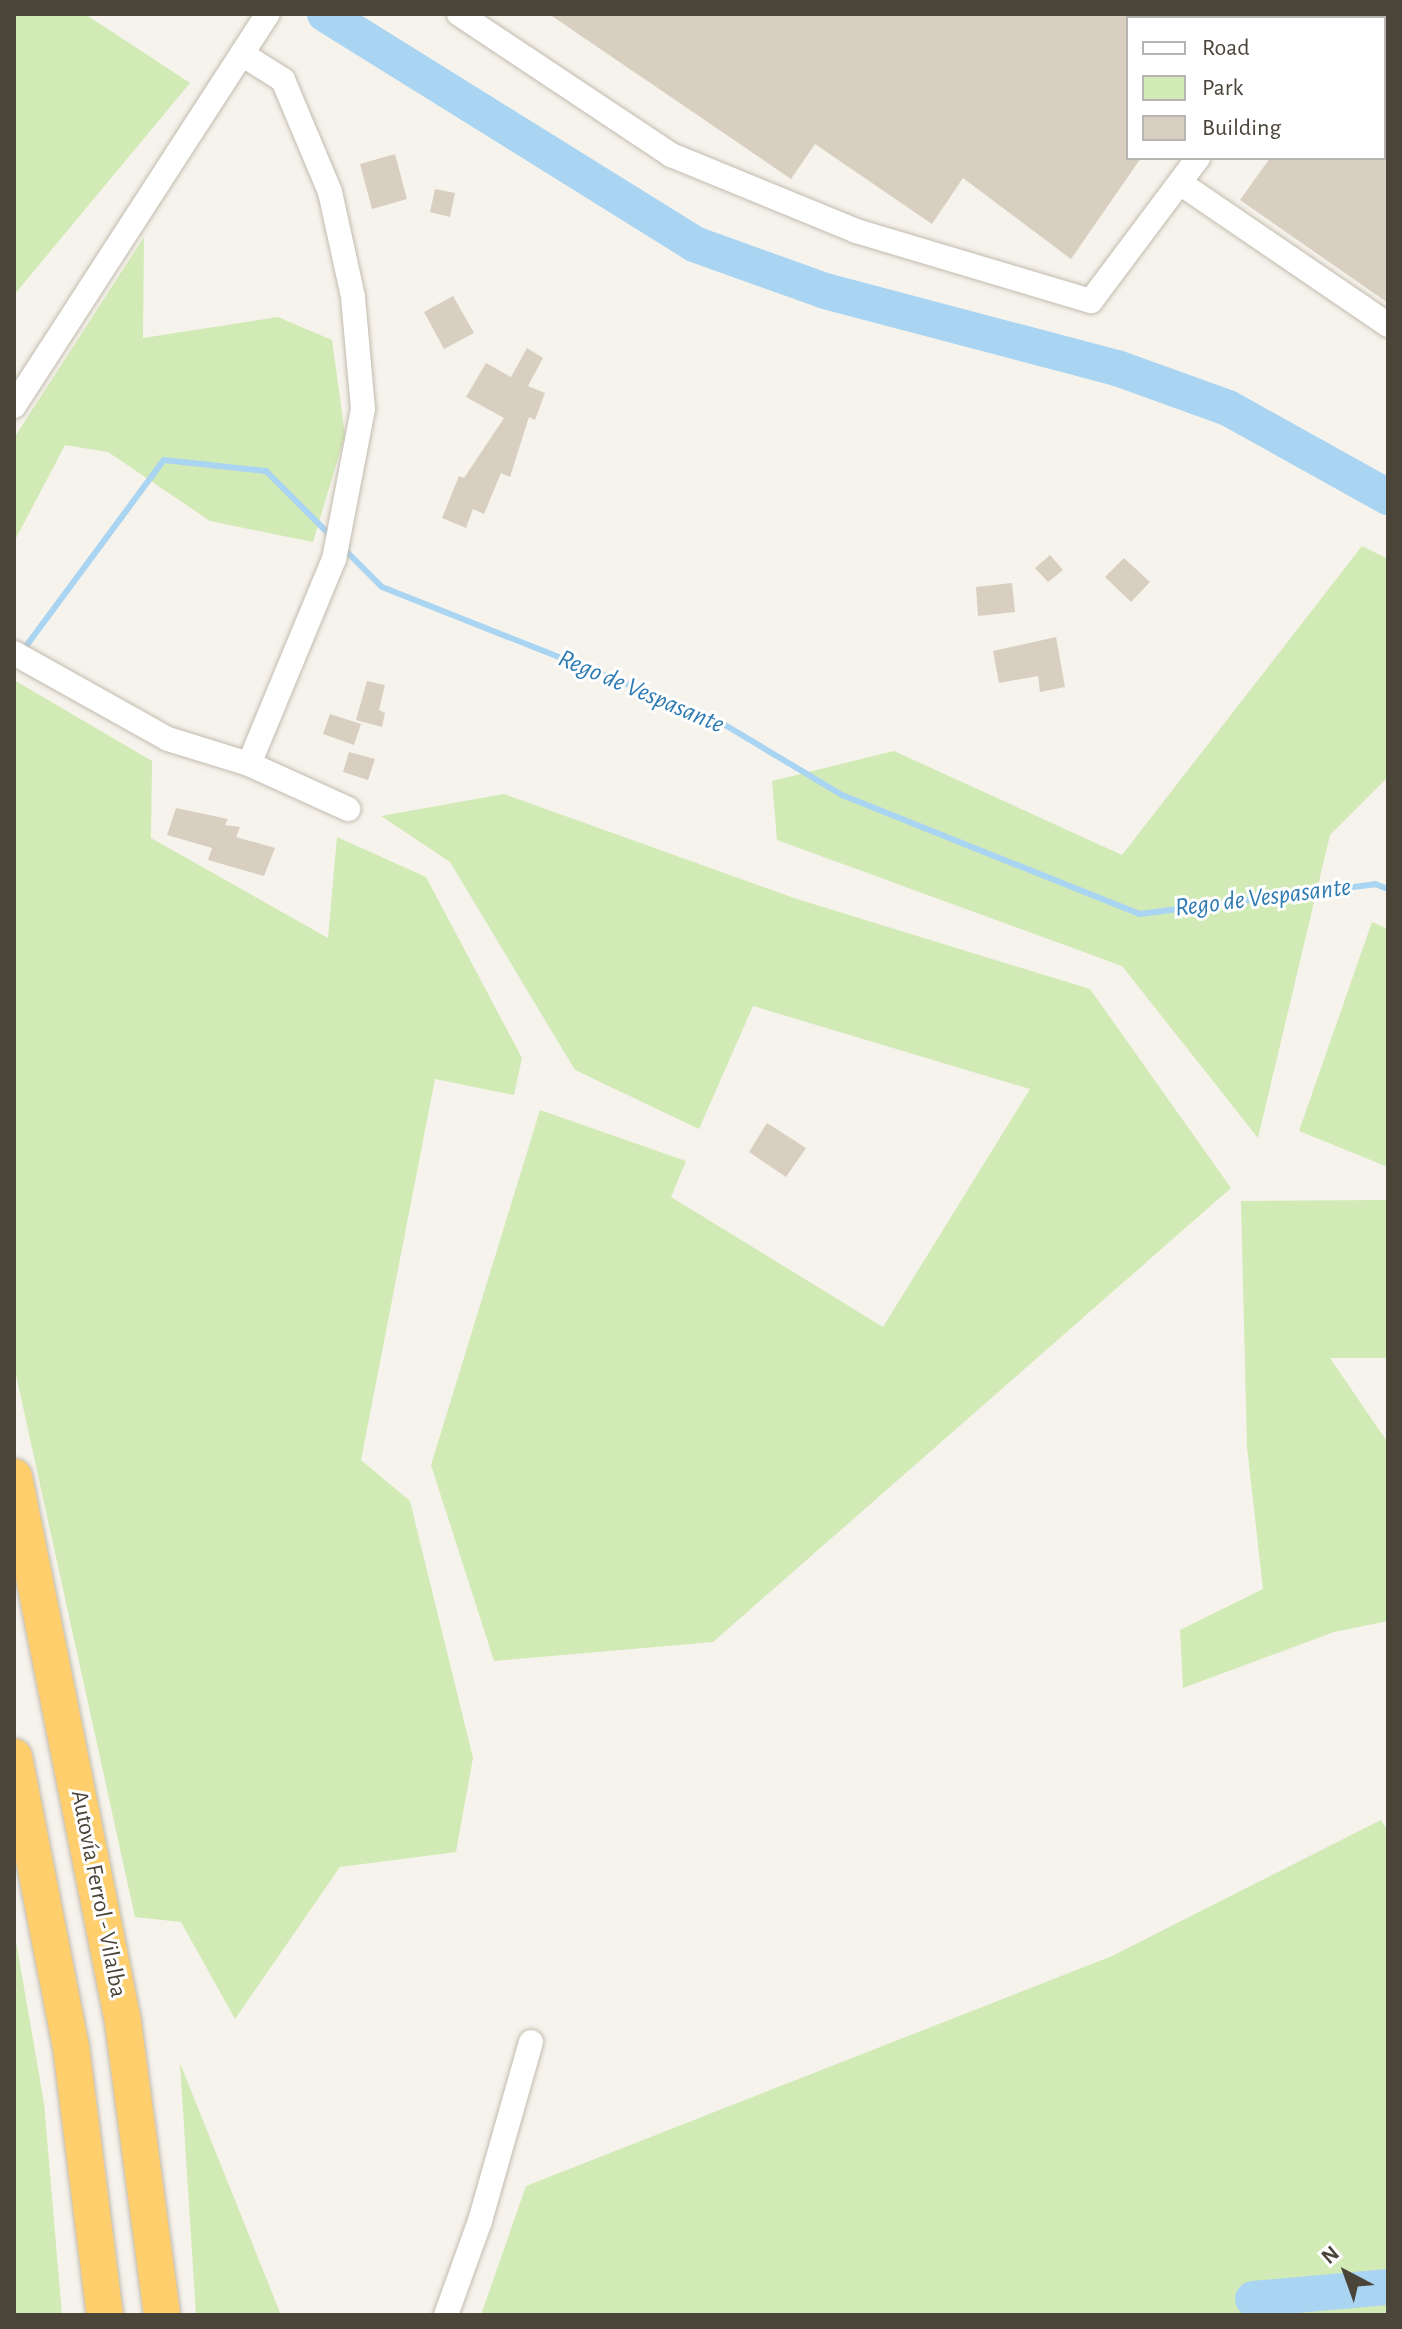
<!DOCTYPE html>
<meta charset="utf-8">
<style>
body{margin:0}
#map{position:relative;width:1402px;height:2329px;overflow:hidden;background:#f6f3ec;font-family:"Alegreya Sans",sans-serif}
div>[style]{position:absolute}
.green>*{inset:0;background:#d2eab5}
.stream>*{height:6px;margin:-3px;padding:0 3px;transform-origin:3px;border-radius:3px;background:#a9d4f2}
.river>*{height:36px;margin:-18px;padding:0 18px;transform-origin:18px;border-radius:18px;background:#a9d4f2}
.building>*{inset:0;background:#d8cfc1}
.roads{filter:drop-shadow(0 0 2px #c2bbae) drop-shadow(0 0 2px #c2bbae)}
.minor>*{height:24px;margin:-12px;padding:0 12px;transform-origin:12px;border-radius:12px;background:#fff}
.highway>*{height:36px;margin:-18px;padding:0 18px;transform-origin:18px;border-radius:18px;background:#ffcf6e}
span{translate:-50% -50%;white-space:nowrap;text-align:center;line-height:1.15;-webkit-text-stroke:6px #fff;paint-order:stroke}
.street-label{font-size:24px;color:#4b4439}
.water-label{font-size:26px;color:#2e7ab2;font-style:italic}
.frame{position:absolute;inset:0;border:16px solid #4b4439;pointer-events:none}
.legend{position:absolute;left:1126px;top:16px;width:260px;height:144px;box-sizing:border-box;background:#fff;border:2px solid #b7b4b0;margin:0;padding:10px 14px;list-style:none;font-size:24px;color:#4b4439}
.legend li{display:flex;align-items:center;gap:16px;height:40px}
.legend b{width:40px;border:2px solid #b7b4b0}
.north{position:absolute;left:1306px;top:2233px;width:80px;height:80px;-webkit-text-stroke:6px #fff;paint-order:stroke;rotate:319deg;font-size:22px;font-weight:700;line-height:32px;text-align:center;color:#4b4439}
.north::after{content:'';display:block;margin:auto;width:28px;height:36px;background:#4b4439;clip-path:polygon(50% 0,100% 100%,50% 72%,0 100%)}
</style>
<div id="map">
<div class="green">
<i style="clip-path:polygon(14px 14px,85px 14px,190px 83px,14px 295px)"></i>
<i style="clip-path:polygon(144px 237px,143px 338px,278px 317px,332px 340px,345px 435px,313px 542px,210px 521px,108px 452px,65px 445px,14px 542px,14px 438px)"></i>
<i style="clip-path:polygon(1362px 546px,1388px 559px,1388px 777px,1330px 835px,1258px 1138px,1122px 966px,777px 840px,772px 781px,894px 751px,1122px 855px)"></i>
<i style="clip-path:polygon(14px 680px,152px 761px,151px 838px,328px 938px,337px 837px,426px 877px,522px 1058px,514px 1095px,435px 1079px,361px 1460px,410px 1501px,473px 1758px,456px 1852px,340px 1867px,235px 2019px,181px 1922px,135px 1917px,14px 1366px)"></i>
<i style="clip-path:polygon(504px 794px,797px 899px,1090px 989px,1231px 1188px,713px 1642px,494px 1661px,431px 1465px,540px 1110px,686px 1161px,671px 1197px,883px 1327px,1030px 1089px,753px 1006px,699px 1129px,575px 1070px,450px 862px,381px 816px)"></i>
<i style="clip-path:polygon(1372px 922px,1388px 929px,1388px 1167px,1299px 1131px)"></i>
<i style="clip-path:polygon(1386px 1200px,1388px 1358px,1330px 1358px,1388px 1443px,1388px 1621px,1334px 1632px,1183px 1688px,1180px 1630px,1263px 1589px,1247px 1447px,1241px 1201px)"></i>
<i style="clip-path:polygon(1381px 1820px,1388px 1831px,1388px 2315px,481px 2315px,526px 2186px,1112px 1956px)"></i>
<i style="clip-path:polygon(14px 1930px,44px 2103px,62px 2315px,14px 2315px)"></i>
<i style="clip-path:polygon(180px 2063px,281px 2315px,196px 2315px)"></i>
</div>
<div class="stream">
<i style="left:343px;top:548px;width:55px;rotate:45deg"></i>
<i style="left:382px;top:587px;width:358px;rotate:21.6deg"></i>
<i style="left:715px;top:719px;width:148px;rotate:30.9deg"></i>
<i style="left:842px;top:795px;width:320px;rotate:21.8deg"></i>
<i style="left:1139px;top:914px;width:238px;rotate:-7.2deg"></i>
<i style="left:1375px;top:884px;width:14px;rotate:21deg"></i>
<i style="left:21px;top:653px;width:240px;rotate:-53.5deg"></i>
<i style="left:164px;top:460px;width:103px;rotate:6.2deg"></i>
<i style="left:266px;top:471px;width:93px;rotate:45deg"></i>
</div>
<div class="river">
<i style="left:325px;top:14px;width:435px;rotate:31.9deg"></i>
<i style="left:694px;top:244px;width:139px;rotate:19.7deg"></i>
<i style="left:825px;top:291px;width:302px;rotate:14.8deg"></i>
<i style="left:1117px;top:368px;width:118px;rotate:19.8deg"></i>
<i style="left:1228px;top:408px;width:183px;rotate:29.1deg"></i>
<i style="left:1253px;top:2299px;width:136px;rotate:-5.1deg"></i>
</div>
<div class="building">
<i style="clip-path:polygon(549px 14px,1128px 14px,1128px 158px,1141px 158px,1071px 259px,963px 178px,932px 224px,815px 144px,791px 179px)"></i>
<i style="clip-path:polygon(395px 154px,407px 199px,372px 209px,360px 164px)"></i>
<i style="clip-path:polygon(1270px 158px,1388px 158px,1388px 303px,1240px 200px)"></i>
<i style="clip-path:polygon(435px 189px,455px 193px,450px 217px,430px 212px)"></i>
<i style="clip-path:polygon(453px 296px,474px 333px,444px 349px,424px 312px)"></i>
<i style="clip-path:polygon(527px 348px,543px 358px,528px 386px,545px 393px,535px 420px,529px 417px,510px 477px,501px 473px,484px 514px,473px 509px,466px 528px,442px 518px,459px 476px,464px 478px,504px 418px,466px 397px,486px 363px,511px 377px)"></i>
<i style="clip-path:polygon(1050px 555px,1063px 570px,1048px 582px,1035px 568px)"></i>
<i style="clip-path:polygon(1124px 558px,1150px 582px,1131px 602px,1105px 577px)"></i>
<i style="clip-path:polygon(1012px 583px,1015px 612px,978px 616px,976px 587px)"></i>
<i style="clip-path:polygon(1056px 637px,1065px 687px,1040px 692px,1038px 676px,999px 683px,993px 651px)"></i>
<i style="clip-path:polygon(367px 681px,385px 685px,379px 710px,385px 713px,382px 727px,356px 720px)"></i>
<i style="clip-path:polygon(330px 714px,361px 724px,354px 745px,323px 734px)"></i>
<i style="clip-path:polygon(349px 752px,375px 759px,368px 780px,343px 772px)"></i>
<i style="clip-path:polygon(176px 808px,228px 819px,225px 825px,240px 827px,236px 837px,275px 848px,264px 876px,208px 860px,212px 848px,167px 835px)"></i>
<i style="clip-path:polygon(767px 1123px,806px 1148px,786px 1177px,749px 1152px)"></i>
</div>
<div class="roads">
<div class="minor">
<i style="left:459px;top:14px;width:255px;rotate:33.6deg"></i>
<i style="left:671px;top:155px;width:200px;rotate:22.3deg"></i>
<i style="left:856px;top:231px;width:245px;rotate:16.6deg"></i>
<i style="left:1091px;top:301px;width:179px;rotate:-53.2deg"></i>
<i style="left:1297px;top:18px;width:4px;rotate:-63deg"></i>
<i style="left:242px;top:54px;width:49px;rotate:32.4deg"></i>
<i style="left:283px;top:80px;width:121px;rotate:67.2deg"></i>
<i style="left:330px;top:192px;width:107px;rotate:77.6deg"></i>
<i style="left:353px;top:297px;width:112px;rotate:84.9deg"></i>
<i style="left:363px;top:409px;width:153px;rotate:100.9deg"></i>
<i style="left:334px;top:559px;width:222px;rotate:112.5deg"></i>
<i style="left:1384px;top:104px;width:4px;rotate:27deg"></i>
<i style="left:1180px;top:183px;width:252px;rotate:34.3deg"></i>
<i style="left:14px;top:406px;width:467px;rotate:-57.1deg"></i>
<i style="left:14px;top:653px;width:176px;rotate:29.2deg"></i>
<i style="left:168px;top:739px;width:85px;rotate:17.2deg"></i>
<i style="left:249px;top:764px;width:109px;rotate:24.4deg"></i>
<i style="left:446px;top:2315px;width:100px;rotate:-70.1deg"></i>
<i style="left:480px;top:2221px;width:186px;rotate:-74.1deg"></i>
</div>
<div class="highway">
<i style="left:14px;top:1477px;width:556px;rotate:78.69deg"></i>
<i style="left:123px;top:2022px;width:296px;rotate:82.4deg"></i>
<i style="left:14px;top:1757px;width:296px;rotate:78.9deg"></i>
<i style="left:71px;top:2047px;width:270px;rotate:82.8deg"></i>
</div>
</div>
<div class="street-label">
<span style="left:98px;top:1894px;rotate:79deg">Autovía Ferrol - Vilalba</span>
</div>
<div class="water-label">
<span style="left:641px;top:692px;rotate:23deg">Rego de Vespasante</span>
<span style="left:1263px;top:898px;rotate:-7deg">Rego de Vespasante</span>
</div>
<div class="frame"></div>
<ul class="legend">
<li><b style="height:10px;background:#fff"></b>Road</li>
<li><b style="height:22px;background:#d2eab5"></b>Park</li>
<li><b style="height:22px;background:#d8cfc1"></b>Building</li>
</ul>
<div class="north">N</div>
</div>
